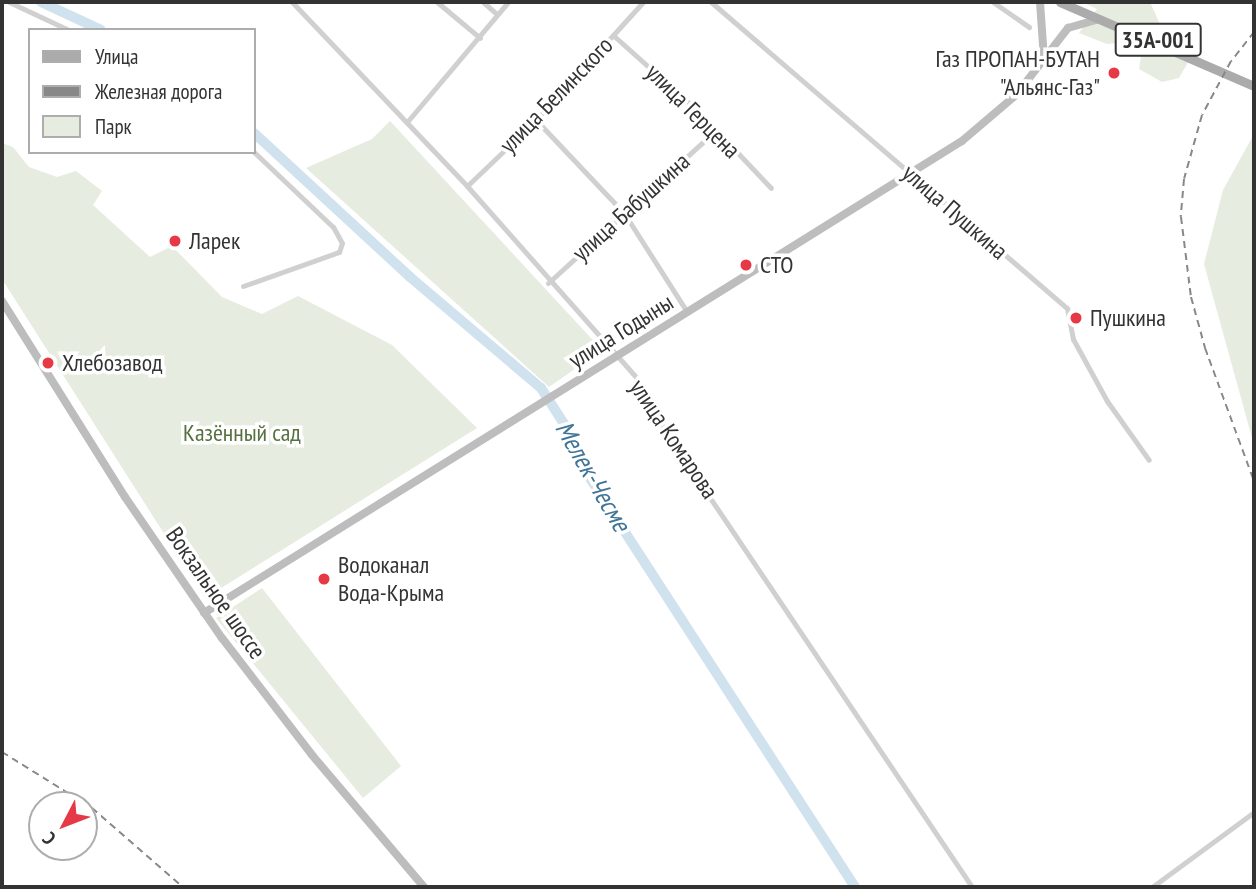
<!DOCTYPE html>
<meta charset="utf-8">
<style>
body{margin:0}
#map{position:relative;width:1256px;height:889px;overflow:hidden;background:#fff;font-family:"PT Sans Narrow",sans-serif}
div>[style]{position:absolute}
.green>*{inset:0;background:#e6ecdf}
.river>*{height:10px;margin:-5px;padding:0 5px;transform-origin:5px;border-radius:5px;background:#cfe2ee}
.street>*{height:5px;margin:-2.5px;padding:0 2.5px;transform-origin:2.5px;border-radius:2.5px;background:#d0d0d0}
.secondary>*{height:8px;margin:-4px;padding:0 4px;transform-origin:4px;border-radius:4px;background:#bdbdbd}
.primary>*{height:9px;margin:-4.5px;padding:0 4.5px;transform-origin:4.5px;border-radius:4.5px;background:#ababab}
.rail>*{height:2px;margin-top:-1px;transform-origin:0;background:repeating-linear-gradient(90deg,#888 0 7px,transparent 0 12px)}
.dots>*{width:19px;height:19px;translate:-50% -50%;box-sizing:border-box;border:4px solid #fff;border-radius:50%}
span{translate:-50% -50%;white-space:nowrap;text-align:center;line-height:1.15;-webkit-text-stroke:7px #fff;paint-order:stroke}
.shield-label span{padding:2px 5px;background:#fff;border:2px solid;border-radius:5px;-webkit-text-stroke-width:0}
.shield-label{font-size:23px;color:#333;font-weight:700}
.poi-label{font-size:24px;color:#333}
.right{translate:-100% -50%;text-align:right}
.left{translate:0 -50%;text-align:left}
.street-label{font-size:24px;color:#333}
.park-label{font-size:24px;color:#56703f}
.water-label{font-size:26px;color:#3f7597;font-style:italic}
.frame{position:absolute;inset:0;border:4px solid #333;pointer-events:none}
.legend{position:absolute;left:28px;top:28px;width:228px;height:126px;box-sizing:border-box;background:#fff;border:2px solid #adadad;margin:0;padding:9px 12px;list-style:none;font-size:21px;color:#333}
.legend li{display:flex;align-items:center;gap:14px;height:35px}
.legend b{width:35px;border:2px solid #adadad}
.north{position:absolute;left:28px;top:791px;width:70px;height:70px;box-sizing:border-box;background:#fff;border:2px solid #adadad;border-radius:50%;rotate:228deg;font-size:19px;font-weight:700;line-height:28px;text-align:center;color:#333}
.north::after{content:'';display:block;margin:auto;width:24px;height:32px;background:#e63946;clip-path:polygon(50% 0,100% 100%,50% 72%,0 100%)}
</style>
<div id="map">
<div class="green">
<i style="clip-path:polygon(1082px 2px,1150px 2px,1162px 29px,1189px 23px,1199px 43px,1179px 78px,1162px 82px,1139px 69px,1142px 50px,1131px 42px,1107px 44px,1079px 33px,1097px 9px)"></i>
<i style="clip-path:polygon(390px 121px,602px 350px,549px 387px,306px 168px,372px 139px)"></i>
<i style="clip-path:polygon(1254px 134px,1254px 445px,1204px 264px,1223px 190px)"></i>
<i style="clip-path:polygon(2px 143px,13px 147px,29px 167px,57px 177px,76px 171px,102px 191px,93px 205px,150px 257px,172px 246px,222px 297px,262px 314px,298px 296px,392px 345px,477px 428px,205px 598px,2px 279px)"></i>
<i style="clip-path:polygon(262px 588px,401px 766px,363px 798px,216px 618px)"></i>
</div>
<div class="river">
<i style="left:41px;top:2px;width:66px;rotate:25deg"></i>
<i style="left:254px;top:133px;width:212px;rotate:42.7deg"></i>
<i style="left:410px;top:277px;width:172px;rotate:40.3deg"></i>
<i style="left:541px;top:388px;width:50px;rotate:57.3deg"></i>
<i style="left:568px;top:430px;width:26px;rotate:74deg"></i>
<i style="left:575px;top:455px;width:515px;rotate:57.05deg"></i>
</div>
<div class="street">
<i style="left:9px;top:2px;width:66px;rotate:25deg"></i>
<i style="left:292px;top:2px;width:254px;rotate:46.4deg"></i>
<i style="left:467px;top:186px;width:264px;rotate:48.5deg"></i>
<i style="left:642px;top:384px;width:52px;rotate:63.9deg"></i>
<i style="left:665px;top:431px;width:550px;rotate:56.05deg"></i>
<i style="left:437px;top:2px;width:56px;rotate:39.9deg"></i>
<i style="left:483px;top:2px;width:18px;rotate:41deg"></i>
<i style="left:711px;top:2px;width:469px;rotate:40.7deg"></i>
<i style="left:1067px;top:308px;width:32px;rotate:79deg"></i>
<i style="left:1073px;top:339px;width:71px;rotate:61.3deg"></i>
<i style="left:1107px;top:401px;width:72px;rotate:54.6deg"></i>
<i style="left:993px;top:2px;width:44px;rotate:34.8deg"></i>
<i style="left:614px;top:36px;width:115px;rotate:41.8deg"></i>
<i style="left:700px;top:113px;width:103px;rotate:46.6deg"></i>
<i style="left:536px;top:120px;width:128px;rotate:46.6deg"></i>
<i style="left:624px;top:213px;width:117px;rotate:57.5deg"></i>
<i style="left:407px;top:122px;width:157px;rotate:-49.9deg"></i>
<i style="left:467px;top:186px;width:95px;rotate:-43.7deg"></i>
<i style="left:536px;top:120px;width:159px;rotate:-47.8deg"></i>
<i style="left:548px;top:283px;width:226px;rotate:-42.3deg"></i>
<i style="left:243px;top:286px;width:102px;rotate:-19.5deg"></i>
<i style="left:339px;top:252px;width:9px;rotate:-72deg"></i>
<i style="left:342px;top:243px;width:18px;rotate:-119deg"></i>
<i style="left:333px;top:227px;width:109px;rotate:-136.5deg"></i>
<i style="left:1152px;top:887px;width:127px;rotate:-36.3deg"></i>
</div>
<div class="secondary">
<i style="left:1040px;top:2px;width:57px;rotate:86deg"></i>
<i style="left:2px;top:301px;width:231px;rotate:57.9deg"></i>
<i style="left:125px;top:497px;width:171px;rotate:55.5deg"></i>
<i style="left:222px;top:638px;width:148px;rotate:52.4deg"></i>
<i style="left:312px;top:755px;width:173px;rotate:49.7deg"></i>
<i style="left:204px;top:613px;width:893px;rotate:-31.91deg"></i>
<i style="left:962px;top:141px;width:71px;rotate:-40.4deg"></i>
<i style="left:1016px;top:95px;width:85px;rotate:-52.2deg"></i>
<i style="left:1068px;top:28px;width:32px;rotate:-16deg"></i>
</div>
<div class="primary">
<i style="left:1060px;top:2px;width:211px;rotate:23.4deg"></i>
</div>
<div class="rail">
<i style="left:1254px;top:32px;width:37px;rotate:128deg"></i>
<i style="left:1231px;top:61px;width:61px;rotate:118.2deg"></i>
<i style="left:1202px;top:115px;width:66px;rotate:105.7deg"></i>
<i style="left:1184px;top:179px;width:38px;rotate:95deg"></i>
<i style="left:1181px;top:217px;width:81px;rotate:82.9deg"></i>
<i style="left:1191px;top:297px;width:53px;rotate:74.6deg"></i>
<i style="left:1205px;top:348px;width:142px;rotate:69.8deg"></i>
<i style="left:2px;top:752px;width:106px;rotate:31.9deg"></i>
<i style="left:92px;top:808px;width:121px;rotate:41deg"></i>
</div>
<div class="dots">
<i style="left:1114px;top:73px;background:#e63946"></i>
<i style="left:175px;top:241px;background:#e63946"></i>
<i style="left:746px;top:265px;background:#e63946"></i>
<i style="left:1076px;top:318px;background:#e63946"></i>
<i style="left:48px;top:363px;background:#e63946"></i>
<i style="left:324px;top:579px;background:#e63946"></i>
</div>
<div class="shield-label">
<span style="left:1158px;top:40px">35А-001</span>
</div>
<div class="poi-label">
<span class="right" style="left:1100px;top:73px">Газ ПРОПАН-БУТАН<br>"Альянс-Газ"</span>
<span class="left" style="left:189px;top:241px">Ларек</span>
<span class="left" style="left:760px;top:265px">СТО</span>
<span class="left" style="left:1090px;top:318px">Пушкина</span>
<span class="left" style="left:62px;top:363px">Хлебозавод</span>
<span class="left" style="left:338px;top:579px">Водоканал<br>Вода-Крыма</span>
</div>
<div class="street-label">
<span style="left:556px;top:95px;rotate:-46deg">улица Белинского</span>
<span style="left:693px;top:111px;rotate:45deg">улица Герцена</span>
<span style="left:631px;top:207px;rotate:-42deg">улица Бабушкина</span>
<span style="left:955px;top:212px;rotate:41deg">улица Пушкина</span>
<span style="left:621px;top:331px;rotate:-32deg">улица Годыны</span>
<span style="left:674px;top:439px;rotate:56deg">улица Комарова</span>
<span style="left:216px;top:593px;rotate:55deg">Вокзальное шоссе</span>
</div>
<div class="park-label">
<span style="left:242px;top:433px">Казённый сад</span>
</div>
<div class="water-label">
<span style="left:593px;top:476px;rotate:60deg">Мелек-Чесме</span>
</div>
<div class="frame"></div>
<ul class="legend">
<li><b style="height:9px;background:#ababab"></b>Улица</li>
<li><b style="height:9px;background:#888"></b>Железная дорога</li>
<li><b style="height:19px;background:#e6ecdf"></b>Парк</li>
</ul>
<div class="north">С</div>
</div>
